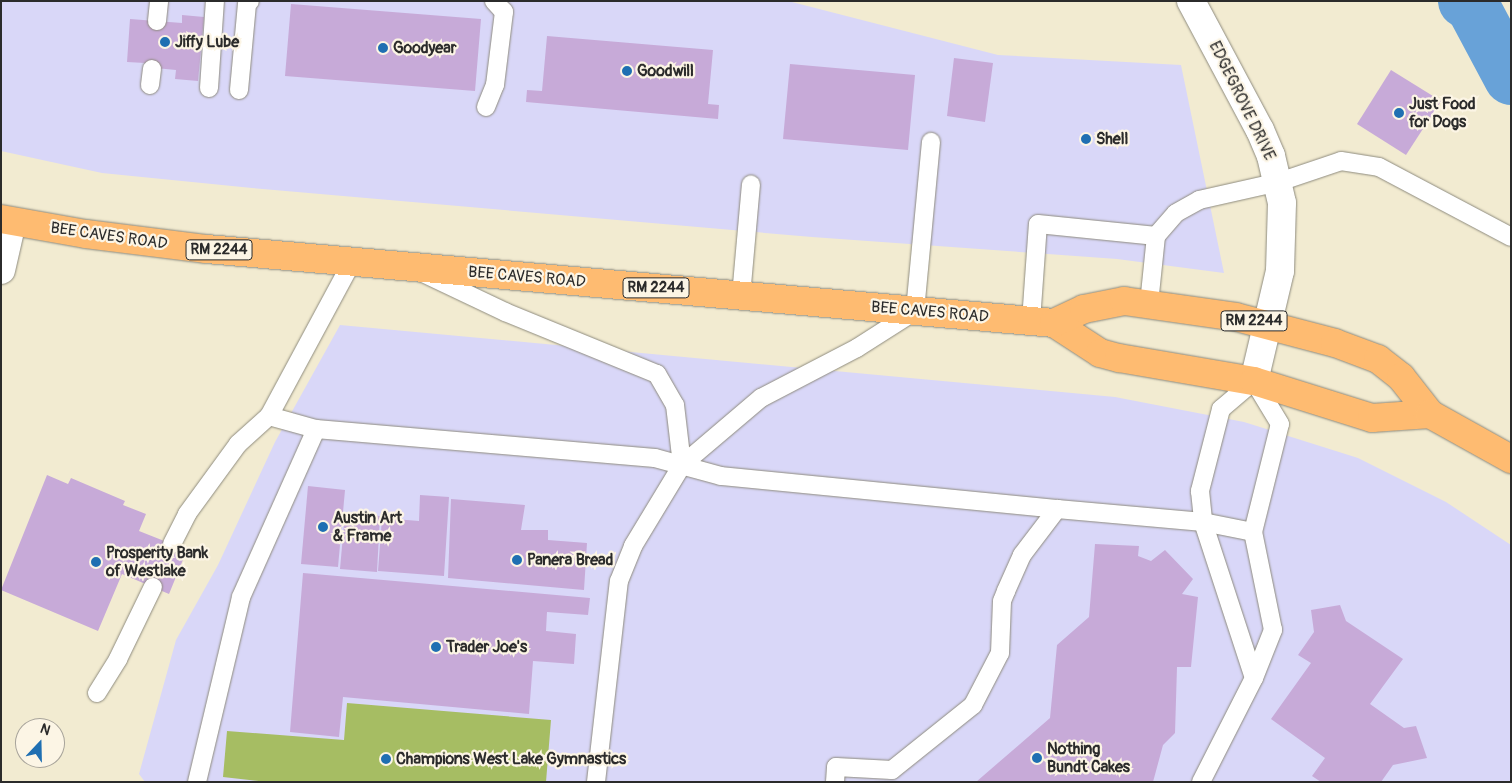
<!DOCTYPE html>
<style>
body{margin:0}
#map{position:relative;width:1512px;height:783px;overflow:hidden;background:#f2ebd1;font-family:Pangolin,sans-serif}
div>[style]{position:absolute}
.built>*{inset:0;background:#d9d7f8}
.green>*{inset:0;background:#a6bd63}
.river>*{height:54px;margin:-27px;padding:0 27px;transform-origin:27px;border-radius:27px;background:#68a2d8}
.building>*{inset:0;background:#c7aad8}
.roads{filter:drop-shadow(0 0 1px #8e8b7e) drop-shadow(0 0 1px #8e8b7e)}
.service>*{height:18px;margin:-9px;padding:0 9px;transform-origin:9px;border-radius:9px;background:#fff}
.minor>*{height:28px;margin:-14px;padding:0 14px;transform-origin:14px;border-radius:14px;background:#fff}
.tertiary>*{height:28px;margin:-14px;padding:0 14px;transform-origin:14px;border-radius:14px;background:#fff}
.primary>*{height:28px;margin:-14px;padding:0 14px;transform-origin:14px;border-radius:14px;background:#febb71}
.dots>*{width:14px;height:14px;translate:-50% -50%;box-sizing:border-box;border:2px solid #fcf5e5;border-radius:50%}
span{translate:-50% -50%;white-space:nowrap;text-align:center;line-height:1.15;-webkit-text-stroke:4.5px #fcf5e5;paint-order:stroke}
.shield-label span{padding:1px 4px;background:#fcf5e5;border:1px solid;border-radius:4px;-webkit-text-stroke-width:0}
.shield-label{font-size:15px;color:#2b2b2b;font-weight:700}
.poi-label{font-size:16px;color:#2b2b2b;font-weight:700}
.left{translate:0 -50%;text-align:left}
.street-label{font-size:16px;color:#2b2b2b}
.frame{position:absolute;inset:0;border:2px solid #2b2b2b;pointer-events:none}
.north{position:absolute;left:15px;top:718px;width:50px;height:50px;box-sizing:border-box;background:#fcf5e5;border:1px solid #a8a49b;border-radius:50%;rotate:21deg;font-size:14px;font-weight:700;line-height:20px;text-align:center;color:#2b2b2b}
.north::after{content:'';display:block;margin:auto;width:18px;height:22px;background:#1f6fb2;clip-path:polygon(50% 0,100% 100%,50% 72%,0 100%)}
</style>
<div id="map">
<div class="built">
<i style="clip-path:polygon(1px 1px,788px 1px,998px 55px,1181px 65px,1224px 273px,1117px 259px,812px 237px,252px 188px,102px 173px,1px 151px)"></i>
<i style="clip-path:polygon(340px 325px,1115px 397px,1244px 422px,1358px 458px,1446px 502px,1511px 545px,1511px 782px,145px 782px,139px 774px,176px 640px,218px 565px,275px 442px)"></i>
</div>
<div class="green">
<i style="clip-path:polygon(347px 703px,551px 720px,546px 782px,268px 782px,223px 777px,227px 731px,344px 740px)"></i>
</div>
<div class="river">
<i style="left:1465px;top:1px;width:6px;rotate:18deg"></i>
<i style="left:1471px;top:3px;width:85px;rotate:61.9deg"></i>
</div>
<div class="building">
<i style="clip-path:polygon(291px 4px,481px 19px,475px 91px,285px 76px)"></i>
<i style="clip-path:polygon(182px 15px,204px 17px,198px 81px,175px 79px,176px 70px,145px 67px,145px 63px,127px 62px,130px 19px,182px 23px)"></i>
<i style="clip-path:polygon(547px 36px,713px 50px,708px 104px,719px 105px,718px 119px,526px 102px,527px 90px,542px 91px)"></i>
<i style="clip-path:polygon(954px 58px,993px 63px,985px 122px,947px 116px)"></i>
<i style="clip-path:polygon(790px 64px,915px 75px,908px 150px,783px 139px)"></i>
<i style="clip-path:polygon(1391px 70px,1441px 101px,1406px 155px,1357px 124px)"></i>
<i style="clip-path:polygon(47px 475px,68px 484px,71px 478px,125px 501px,123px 505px,146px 514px,139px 531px,187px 550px,169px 594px,122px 574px,98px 631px,1px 590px)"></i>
<i style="clip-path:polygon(308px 486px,345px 490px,338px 567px,301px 564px)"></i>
<i style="clip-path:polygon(420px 495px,449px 497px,444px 576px,378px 571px,382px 518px,419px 521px)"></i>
<i style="clip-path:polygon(451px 499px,525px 505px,521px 530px,548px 530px,548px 540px,587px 543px,584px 590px,448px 578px)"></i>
<i style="clip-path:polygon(345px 513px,380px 516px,377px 572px,340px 569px)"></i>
<i style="clip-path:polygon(1095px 544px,1139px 546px,1138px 556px,1151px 561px,1165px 550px,1193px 579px,1182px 594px,1198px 597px,1191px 667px,1177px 667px,1175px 733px,1163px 745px,1153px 782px,976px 782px,1050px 718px,1057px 645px,1089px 617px)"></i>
<i style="clip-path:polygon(303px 573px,590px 598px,588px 615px,547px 612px,546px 631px,576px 634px,574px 664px,533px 661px,529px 714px,343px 697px,339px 737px,290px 732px)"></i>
<i style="clip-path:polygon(1340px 605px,1346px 621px,1403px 659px,1370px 704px,1404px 728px,1416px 726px,1427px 758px,1393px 765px,1381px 782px,1321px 782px,1312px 776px,1325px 758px,1271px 719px,1311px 663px,1298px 655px,1314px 632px,1311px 610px)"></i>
</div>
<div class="roads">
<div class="service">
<i style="left:157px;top:21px;width:20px;rotate:-84deg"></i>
<i style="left:150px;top:85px;width:16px;rotate:-83deg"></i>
<i style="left:209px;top:88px;width:87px;rotate:-86.1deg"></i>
<i style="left:239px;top:90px;width:86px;rotate:-84.7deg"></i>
<i style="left:247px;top:4px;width:4px;rotate:-45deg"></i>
<i style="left:486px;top:107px;width:24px;rotate:-68deg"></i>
<i style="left:495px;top:85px;width:74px;rotate:-83deg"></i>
<i style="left:504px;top:12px;width:15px;rotate:-132deg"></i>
<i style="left:1156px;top:236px;width:30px;rotate:-49deg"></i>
<i style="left:1176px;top:213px;width:26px;rotate:-29deg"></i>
<i style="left:1199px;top:200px;width:82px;rotate:-12.7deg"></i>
<i style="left:1279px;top:182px;width:65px;rotate:-18.7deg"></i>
<i style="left:1341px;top:161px;width:38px;rotate:9deg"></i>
<i style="left:1379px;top:167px;width:149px;rotate:27.9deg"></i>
<i style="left:423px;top:273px;width:91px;rotate:25.4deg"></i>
<i style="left:505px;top:312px;width:164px;rotate:22.2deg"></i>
<i style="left:657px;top:374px;width:36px;rotate:60deg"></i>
<i style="left:675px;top:405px;width:60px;rotate:83.3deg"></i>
<i style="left:741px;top:296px;width:112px;rotate:-84.9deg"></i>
<i style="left:1031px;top:321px;width:97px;rotate:-85.9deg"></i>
<i style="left:1038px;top:224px;width:119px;rotate:5.8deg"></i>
<i style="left:1156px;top:236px;width:68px;rotate:95.9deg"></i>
<i style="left:269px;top:416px;width:49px;rotate:15.5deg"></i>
<i style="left:316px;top:429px;width:340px;rotate:4.9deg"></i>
<i style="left:655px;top:458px;width:68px;rotate:15.3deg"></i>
<i style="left:721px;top:476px;width:338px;rotate:5.6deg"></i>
<i style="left:172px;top:544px;width:34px;rotate:-63deg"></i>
<i style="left:187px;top:514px;width:87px;rotate:-53.9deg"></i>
<i style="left:238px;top:444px;width:42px;rotate:-42.1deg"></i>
<i style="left:269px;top:416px;width:175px;rotate:-61.7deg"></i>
<i style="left:97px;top:693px;width:40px;rotate:-58deg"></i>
<i style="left:118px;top:659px;width:80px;rotate:-64.1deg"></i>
<i style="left:197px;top:782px;width:190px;rotate:-76.6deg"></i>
<i style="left:241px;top:597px;width:184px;rotate:-65.9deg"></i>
<i style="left:596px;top:782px;width:202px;rotate:-83.5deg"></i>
<i style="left:619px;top:581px;width:38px;rotate:-68deg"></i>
<i style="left:633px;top:546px;width:95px;rotate:-58.8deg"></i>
<i style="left:682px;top:465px;width:104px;rotate:-40.3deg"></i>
<i style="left:761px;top:398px;width:108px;rotate:-27.5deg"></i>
<i style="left:857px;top:348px;width:69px;rotate:-32.5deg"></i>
<i style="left:915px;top:311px;width:170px;rotate:-84.6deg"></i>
<i style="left:835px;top:782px;width:15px;rotate:-86deg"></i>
<i style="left:836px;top:767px;width:56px;rotate:3.1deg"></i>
<i style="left:892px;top:770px;width:104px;rotate:-38.7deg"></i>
<i style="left:973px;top:705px;width:59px;rotate:-62.6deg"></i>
<i style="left:1000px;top:653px;width:52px;rotate:-87.8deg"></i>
<i style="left:1002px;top:601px;width:11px;rotate:-68deg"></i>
<i style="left:1006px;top:591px;width:39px;rotate:-66deg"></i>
<i style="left:1022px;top:555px;width:58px;rotate:-52.7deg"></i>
<i style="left:1057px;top:509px;width:147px;rotate:5.1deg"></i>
<i style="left:1203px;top:522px;width:51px;rotate:11.3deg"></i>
<i style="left:1201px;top:782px;width:117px;rotate:-63deg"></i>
<i style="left:1254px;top:678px;width:52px;rotate:-68.4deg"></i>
<i style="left:1273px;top:630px;width:100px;rotate:-101.5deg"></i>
<i style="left:1253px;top:532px;width:111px;rotate:-76deg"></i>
<i style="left:1280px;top:424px;width:50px;rotate:-121.2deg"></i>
<i style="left:1254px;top:381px;width:43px;rotate:139.7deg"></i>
<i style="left:1221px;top:409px;width:85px;rotate:104.4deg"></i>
<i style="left:1200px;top:491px;width:31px;rotate:84deg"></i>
<i style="left:1203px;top:522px;width:164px;rotate:71.9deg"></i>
</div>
<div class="minor">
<i style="left:1px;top:270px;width:49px;rotate:-77.1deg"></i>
</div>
<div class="tertiary">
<i style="left:1191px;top:1px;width:146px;rotate:61.9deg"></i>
<i style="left:1260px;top:130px;width:28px;rotate:67deg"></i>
<i style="left:1271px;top:156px;width:48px;rotate:76.8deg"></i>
<i style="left:1282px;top:203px;width:68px;rotate:91.7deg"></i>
<i style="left:1280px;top:271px;width:113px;rotate:103.3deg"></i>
</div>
<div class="primary">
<i style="left:1px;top:219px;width:86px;rotate:10deg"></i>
<i style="left:86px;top:234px;width:122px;rotate:7.1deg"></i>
<i style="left:207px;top:249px;width:850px;rotate:4.99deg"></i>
<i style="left:1054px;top:323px;width:55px;rotate:33.1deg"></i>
<i style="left:1100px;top:353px;width:20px;rotate:15deg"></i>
<i style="left:1119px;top:358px;width:137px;rotate:9.7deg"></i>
<i style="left:1254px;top:381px;width:124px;rotate:17.4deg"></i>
<i style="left:1372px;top:418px;width:58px;rotate:-3.9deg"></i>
<i style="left:1054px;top:323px;width:33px;rotate:-25deg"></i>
<i style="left:1084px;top:309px;width:41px;rotate:-11.3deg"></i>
<i style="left:1124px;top:301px;width:113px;rotate:8.1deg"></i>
<i style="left:1236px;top:317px;width:102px;rotate:14.7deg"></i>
<i style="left:1335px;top:343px;width:46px;rotate:20.4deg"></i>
<i style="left:1378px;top:359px;width:29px;rotate:38deg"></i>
<i style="left:1401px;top:377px;width:47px;rotate:51.9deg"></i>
<i style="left:1430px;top:414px;width:93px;rotate:29.1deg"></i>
</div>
</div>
<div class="dots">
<i style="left:165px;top:42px;background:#1f6fb2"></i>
<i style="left:383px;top:48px;background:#1f6fb2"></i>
<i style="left:627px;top:71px;background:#1f6fb2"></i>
<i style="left:1399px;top:113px;background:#1f6fb2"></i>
<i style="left:1086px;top:139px;background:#1f6fb2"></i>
<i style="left:323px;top:527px;background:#1f6fb2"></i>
<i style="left:517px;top:560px;background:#1f6fb2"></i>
<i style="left:96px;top:562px;background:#1f6fb2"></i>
<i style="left:436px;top:647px;background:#1f6fb2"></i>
<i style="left:1037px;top:758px;background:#1f6fb2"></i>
<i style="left:386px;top:759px;background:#1f6fb2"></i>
</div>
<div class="shield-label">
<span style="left:219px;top:250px">RM 2244</span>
<span style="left:656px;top:288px">RM 2244</span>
<span style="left:1254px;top:321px">RM 2244</span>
</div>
<div class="poi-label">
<span class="left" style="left:175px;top:42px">Jiffy Lube</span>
<span class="left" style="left:393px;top:48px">Goodyear</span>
<span class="left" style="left:637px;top:71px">Goodwill</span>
<span class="left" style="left:1409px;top:113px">Just Food<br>for Dogs</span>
<span class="left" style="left:1096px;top:139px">Shell</span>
<span class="left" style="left:333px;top:527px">Austin Art<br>&amp; Frame</span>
<span class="left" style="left:106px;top:562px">Prosperity Bank<br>of Westlake</span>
<span class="left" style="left:527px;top:560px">Panera Bread</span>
<span class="left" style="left:446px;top:647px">Trader Joe's</span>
<span class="left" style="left:1047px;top:758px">Nothing<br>Bundt Cakes</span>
<span class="left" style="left:396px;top:759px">Champions West Lake Gymnastics</span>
</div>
<div class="street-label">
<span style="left:1242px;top:101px;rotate:64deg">EDGEGROVE DRIVE</span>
<span style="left:109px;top:236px;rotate:8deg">BEE CAVES ROAD</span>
<span style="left:527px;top:277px;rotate:5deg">BEE CAVES ROAD</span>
<span style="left:930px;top:312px;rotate:5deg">BEE CAVES ROAD</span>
</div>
<div class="frame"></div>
<div class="north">N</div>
</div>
